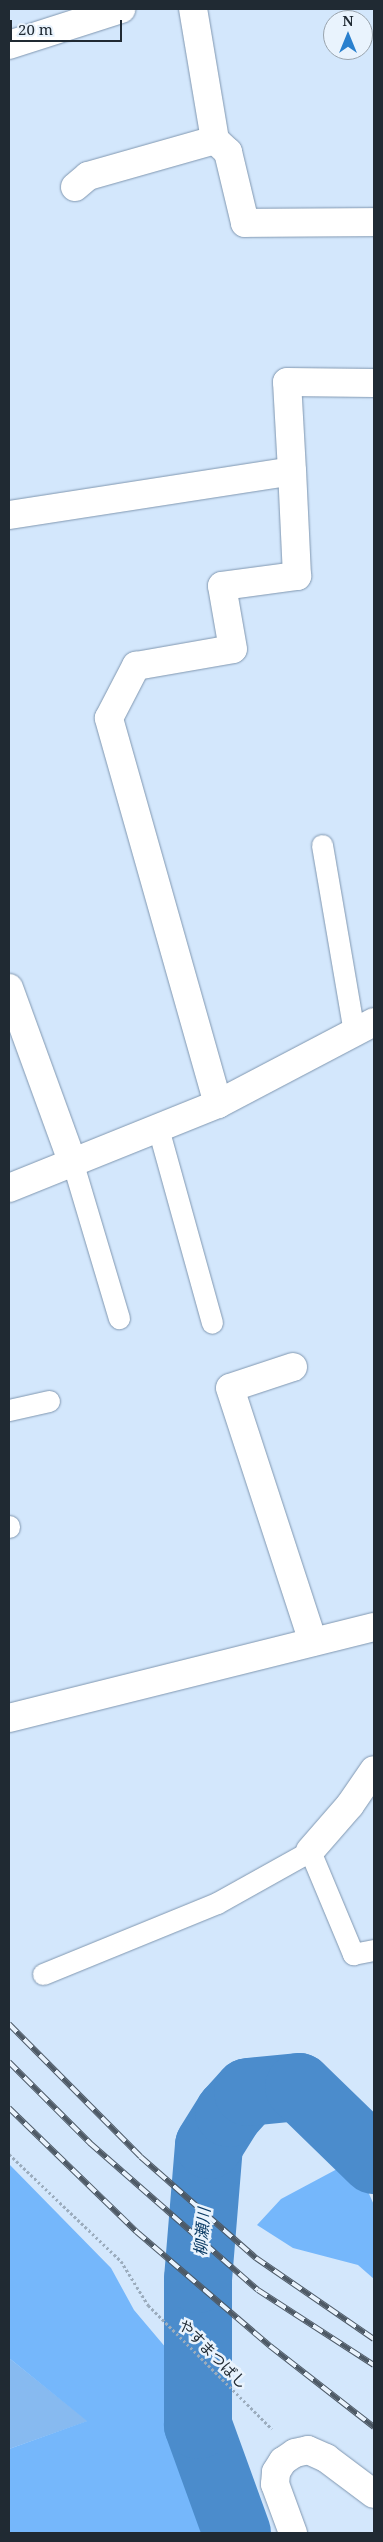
<!DOCTYPE html>
<meta charset="utf-8">
<style>
body{margin:0}
#map{position:relative;width:383px;height:2542px;overflow:hidden;background:#d3e7fc;font-family:"Noto Serif","Noto Sans JP",serif}
div>[style]{position:absolute}
.green>*{inset:0;background:#87baf0}
.forest>*{inset:0;background:#75b7fb}
.river>*{height:68px;margin:-34px;padding:0 34px;transform-origin:34px;border-radius:34px;background:#4b8ccc}
.path>*{height:3px;margin-top:-1.5px;transform-origin:0;background:repeating-linear-gradient(90deg,#9bacbd 0 2.5px,transparent 0 5px)}
.roads{filter:drop-shadow(0 0 1px #8097b0) drop-shadow(0 0 1px #8097b0)}
.lane>*{height:21px;margin:-10.5px;padding:0 10.5px;transform-origin:10.5px;border-radius:10.5px;background:#fff}
.street>*{height:28px;margin:-14px;padding:0 14px;transform-origin:14px;border-radius:14px;background:#fff}
.rail>*{height:5.5px;margin-top:-2.75px;transform-origin:0;background:repeating-linear-gradient(90deg,#e9f3fd 0 11px,#4e5a66 0 22px);box-sizing:border-box;border-block:1px solid #4e5a66}
span{translate:-50% -50%;white-space:nowrap;text-align:center;line-height:1.15;-webkit-text-stroke:5px #e9f3fd;paint-order:stroke}
.street-label{font-size:15px;color:#202a33}
.water-label{font-size:16px;color:#0a3b65;font-style:italic}
.frame{position:absolute;inset:0;border:10px solid #202a33;pointer-events:none}
.north{position:absolute;left:323px;top:10px;width:50px;height:50px;box-sizing:border-box;background:#e9f3fd;border:1px solid #99a3ac;border-radius:50%;rotate:0deg;font-size:14px;font-weight:700;line-height:20px;text-align:center;color:#202a33}
.north::after{content:'';display:block;margin:auto;width:18px;height:22px;background:#2a80ce;clip-path:polygon(50% 0,100% 100%,50% 72%,0 100%)}
.scale{position:absolute;left:10px;top:20px;width:112px;height:22px;box-sizing:border-box;border:2px solid #202a33;border-top:0;padding-left:6px;font-size:15px;line-height:18px;white-space:nowrap;color:#202a33;-webkit-text-stroke:4px #e9f3fd;paint-order:stroke}
</style>
<div id="map">
<div class="green">
<i style="clip-path:polygon(9px 2358px,88px 2421px,9px 2449px)"></i>
</div>
<div class="forest">
<i style="clip-path:polygon(354px 2160px,374px 2205px,374px 2279px,358px 2265px,293px 2248px,257px 2225px,281px 2199px)"></i>
<i style="clip-path:polygon(9px 2164px,111px 2268px,134px 2310px,183px 2368px,201px 2533px,9px 2533px,9px 2449px,87px 2421px,9px 2358px)"></i>
</div>
<div class="river">
<i style="left:237px;top:2533px;width:115px;rotate:-109.9deg"></i>
<i style="left:198px;top:2425px;width:146px;rotate:-90deg"></i>
<i style="left:198px;top:2279px;width:134px;rotate:-85.3deg"></i>
<i style="left:209px;top:2145px;width:38px;rotate:-58deg"></i>
<i style="left:229px;top:2113px;width:28px;rotate:-48deg"></i>
<i style="left:248px;top:2092px;width:51px;rotate:-5.6deg"></i>
<i style="left:299px;top:2087px;width:105px;rotate:44.2deg"></i>
</div>
<div class="path">
<i style="left:9px;top:2154px;width:155px;rotate:43.7deg"></i>
<i style="left:121px;top:2261px;width:52px;rotate:58.5deg"></i>
<i style="left:148px;top:2305px;width:175px;rotate:45deg"></i>
</div>
<div class="roads">
<div class="lane">
<i style="left:322px;top:845px;width:191px;rotate:80.3deg"></i>
<i style="left:158px;top:1128px;width:202px;rotate:74.5deg"></i>
<i style="left:73px;top:1164px;width:161px;rotate:73.4deg"></i>
<i style="left:9px;top:1410px;width:41px;rotate:-12.7deg"></i>
<i style="left:9px;top:1526px;width:1px;rotate:90deg"></i>
<i style="left:43px;top:1974px;width:188px;rotate:-22.2deg"></i>
<i style="left:217px;top:1903px;width:107px;rotate:-29.2deg"></i>
<i style="left:310px;top:1851px;width:112px;rotate:67.3deg"></i>
<i style="left:353px;top:1954px;width:21px;rotate:-11deg"></i>
</div>
<div class="street">
<i style="left:9px;top:45px;width:118px;rotate:-17.8deg"></i>
<i style="left:215px;top:140px;width:18px;rotate:43deg"></i>
<i style="left:228px;top:152px;width:73px;rotate:76.5deg"></i>
<i style="left:245px;top:223px;width:129px;rotate:-0.4deg"></i>
<i style="left:75px;top:187px;width:17px;rotate:-40deg"></i>
<i style="left:88px;top:176px;width:132px;rotate:-15.8deg"></i>
<i style="left:215px;top:140px;width:133px;rotate:-99.5deg"></i>
<i style="left:9px;top:515px;width:286px;rotate:-8.8deg"></i>
<i style="left:292px;top:471px;width:89px;rotate:-93.2deg"></i>
<i style="left:287px;top:382px;width:87px;rotate:0.7deg"></i>
<i style="left:9px;top:988px;width:187px;rotate:70deg"></i>
<i style="left:218px;top:1104px;width:401px;rotate:-105.8deg"></i>
<i style="left:109px;top:718px;width:59px;rotate:-62.6deg"></i>
<i style="left:136px;top:666px;width:98px;rotate:-9.9deg"></i>
<i style="left:233px;top:649px;width:64px;rotate:-99.9deg"></i>
<i style="left:222px;top:586px;width:76px;rotate:-7.6deg"></i>
<i style="left:297px;top:576px;width:105px;rotate:-92.7deg"></i>
<i style="left:9px;top:1188px;width:225px;rotate:-21.9deg"></i>
<i style="left:218px;top:1104px;width:176px;rotate:-27.7deg"></i>
<i style="left:293px;top:1367px;width:66px;rotate:161.6deg"></i>
<i style="left:230px;top:1388px;width:267px;rotate:71.9deg"></i>
<i style="left:9px;top:1718px;width:376px;rotate:-14deg"></i>
<i style="left:310px;top:1851px;width:61px;rotate:-49deg"></i>
<i style="left:350px;top:1805px;width:42px;rotate:-55.6deg"></i>
<i style="left:293px;top:2533px;width:52px;rotate:-110.2deg"></i>
<i style="left:275px;top:2484px;width:12px;rotate:-85deg"></i>
<i style="left:276px;top:2472px;width:13px;rotate:-58deg"></i>
<i style="left:283px;top:2461px;width:14px;rotate:-34deg"></i>
<i style="left:295px;top:2453px;width:13px;rotate:-13deg"></i>
<i style="left:308px;top:2450px;width:20px;rotate:24deg"></i>
<i style="left:326px;top:2458px;width:60px;rotate:36.9deg"></i>
</div>
</div>
<div class="rail">
<i style="left:9px;top:2024px;width:187px;rotate:45.2deg"></i>
<i style="left:141px;top:2157px;width:153px;rotate:41.3deg"></i>
<i style="left:256px;top:2258px;width:143px;rotate:34.5deg"></i>
<i style="left:9px;top:2062px;width:115px;rotate:45deg"></i>
<i style="left:90px;top:2143px;width:223px;rotate:41.2deg"></i>
<i style="left:258px;top:2290px;width:138px;rotate:32.9deg"></i>
<i style="left:9px;top:2108px;width:178px;rotate:44.1deg"></i>
<i style="left:137px;top:2232px;width:175px;rotate:40.6deg"></i>
<i style="left:270px;top:2346px;width:132px;rotate:37.9deg"></i>
</div>
<div class="street-label">
<span style="left:213px;top:2354px;rotate:45deg">やすまつばし</span>
</div>
<div class="water-label">
<span style="left:202px;top:2232px;rotate:-85deg">柳瀬川</span>
</div>
<div class="frame"></div>
<div class="north">N</div>
<div class="scale">20 m</div>
</div>
